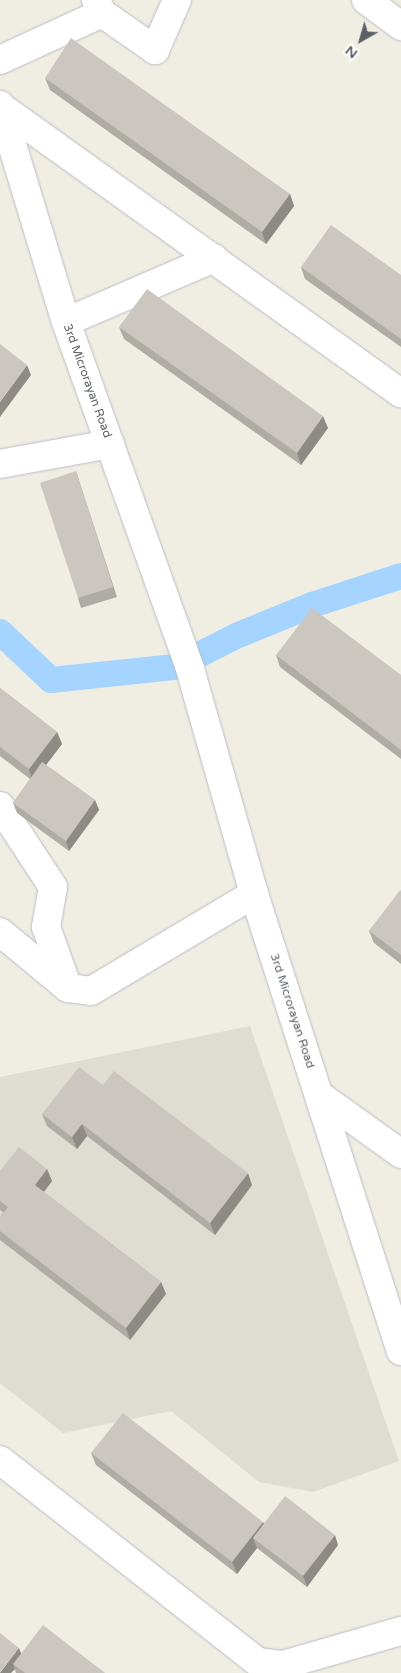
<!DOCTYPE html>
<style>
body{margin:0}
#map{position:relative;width:401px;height:1673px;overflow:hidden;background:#f0ede3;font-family:"Varela Round",sans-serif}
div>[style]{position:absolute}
.education>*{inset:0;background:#dfdcd2}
.canal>*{height:26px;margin:-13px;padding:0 13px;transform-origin:13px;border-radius:13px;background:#a4d4ff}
.roads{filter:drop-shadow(0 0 1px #bbbdc4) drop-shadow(0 0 1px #bbbdc4)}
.minor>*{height:28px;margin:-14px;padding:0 14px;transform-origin:14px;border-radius:14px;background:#fff}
.wall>*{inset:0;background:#afaba5}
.shaded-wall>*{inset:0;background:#8e8b86}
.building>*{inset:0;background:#cbc7c0}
span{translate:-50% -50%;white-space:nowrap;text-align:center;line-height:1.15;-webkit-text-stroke:4px #fff;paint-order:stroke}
.street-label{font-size:12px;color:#5b5f66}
.north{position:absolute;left:336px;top:15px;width:50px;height:50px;-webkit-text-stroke:4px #fff;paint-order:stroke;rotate:218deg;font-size:14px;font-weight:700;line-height:20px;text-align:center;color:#5b5f66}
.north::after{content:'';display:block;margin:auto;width:18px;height:22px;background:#5b5f66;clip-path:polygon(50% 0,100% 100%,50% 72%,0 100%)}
</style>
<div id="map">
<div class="education">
<i style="clip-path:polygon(250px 1026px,399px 1461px,313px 1492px,259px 1482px,171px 1411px,63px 1433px,0 1383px,0 1077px)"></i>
</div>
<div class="canal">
<i style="left:0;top:632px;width:70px;rotate:43.3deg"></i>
<i style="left:51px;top:680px;width:125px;rotate:-6deg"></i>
<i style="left:175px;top:667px;width:68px;rotate:-26.9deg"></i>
<i style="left:236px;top:636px;width:82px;rotate:-22.2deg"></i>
<i style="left:312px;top:605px;width:94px;rotate:-18deg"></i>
</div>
<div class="roads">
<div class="minor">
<i style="left:366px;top:0;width:44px;rotate:36.6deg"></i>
<i style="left:102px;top:13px;width:65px;rotate:34.9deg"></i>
<i style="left:155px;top:50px;width:55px;rotate:-66.3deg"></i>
<i style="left:0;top:60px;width:112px;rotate:-24.7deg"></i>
<i style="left:102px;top:13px;width:14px;rotate:-115deg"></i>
<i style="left:0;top:105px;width:227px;rotate:73.1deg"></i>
<i style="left:66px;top:322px;width:368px;rotate:70.3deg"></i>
<i style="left:190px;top:669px;width:234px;rotate:74.1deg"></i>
<i style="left:254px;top:894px;width:480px;rotate:72.2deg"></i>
<i style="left:1px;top:107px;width:492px;rotate:35.6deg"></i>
<i style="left:66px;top:322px;width:161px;rotate:-23.4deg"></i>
<i style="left:0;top:464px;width:112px;rotate:-10.3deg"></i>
<i style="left:0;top:806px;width:97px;rotate:56.8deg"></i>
<i style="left:53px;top:887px;width:41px;rotate:99.9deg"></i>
<i style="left:46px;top:927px;width:65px;rotate:70.2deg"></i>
<i style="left:0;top:932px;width:88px;rotate:39.5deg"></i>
<i style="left:68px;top:988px;width:23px;rotate:7deg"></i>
<i style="left:91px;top:991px;width:190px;rotate:-30.8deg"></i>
<i style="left:319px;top:1095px;width:101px;rotate:35.7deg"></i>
<i style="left:0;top:1460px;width:328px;rotate:38.1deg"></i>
<i style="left:258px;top:1662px;width:25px;rotate:7deg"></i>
<i style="left:283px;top:1665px;width:123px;rotate:-16.1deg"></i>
</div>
</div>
<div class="wall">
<i style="clip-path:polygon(45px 78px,290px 194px,294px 206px,266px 244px,50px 90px)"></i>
<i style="clip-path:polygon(301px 267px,401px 275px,401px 347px,305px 279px)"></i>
<i style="clip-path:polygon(119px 327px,328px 428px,301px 465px,124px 339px)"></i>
<i style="clip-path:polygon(76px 471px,117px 597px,81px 608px,78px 598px)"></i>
<i style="clip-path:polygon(276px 655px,401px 675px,401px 759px,280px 667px)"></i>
<i style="clip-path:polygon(0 688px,57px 732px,62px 744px,46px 765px,95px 800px,99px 810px,69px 851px,17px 813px,13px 803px,30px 779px,0 756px)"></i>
<i style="clip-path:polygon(401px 891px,401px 964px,374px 943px,369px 931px)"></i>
<i style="clip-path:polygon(103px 1085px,252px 1185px,215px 1235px,87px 1136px,77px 1149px,47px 1126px,42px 1114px)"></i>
<i style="clip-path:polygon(47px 1169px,52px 1181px,44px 1192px,161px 1282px,166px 1294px,130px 1340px,0 1240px,0 1217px,3px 1212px,0 1210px,0 1171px)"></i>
<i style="clip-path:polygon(91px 1453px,264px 1523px,338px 1545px,307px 1587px,257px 1548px,237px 1574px,96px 1465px)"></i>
<i style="clip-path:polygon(19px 1648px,21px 1654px,105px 1673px,16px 1673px,15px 1669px,0 1673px)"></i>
</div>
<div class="shaded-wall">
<i style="clip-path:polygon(290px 194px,294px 206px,266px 244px,262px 232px)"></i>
<i style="clip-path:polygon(27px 365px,31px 375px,0 417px,0 402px)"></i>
<i style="clip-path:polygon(323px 416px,328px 428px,301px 465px,297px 453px)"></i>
<i style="clip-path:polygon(57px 732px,62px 744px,33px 782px,29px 769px)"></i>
<i style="clip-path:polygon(95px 800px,99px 810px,69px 851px,66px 841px)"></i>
<i style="clip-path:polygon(82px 1124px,87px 1136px,77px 1149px,72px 1137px)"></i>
<i style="clip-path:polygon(47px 1169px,52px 1181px,40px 1197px,35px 1185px)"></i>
<i style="clip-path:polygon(248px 1173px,252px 1185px,215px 1235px,210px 1223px)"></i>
<i style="clip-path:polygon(161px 1282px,166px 1294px,130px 1340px,126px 1328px)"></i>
<i style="clip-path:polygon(263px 1522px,268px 1534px,253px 1538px,257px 1548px,237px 1574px,232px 1562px)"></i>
<i style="clip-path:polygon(335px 1535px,338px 1545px,307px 1587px,303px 1576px)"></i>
<i style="clip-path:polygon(19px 1648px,23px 1659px,13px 1664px,15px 1669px,11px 1673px,0 1673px)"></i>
</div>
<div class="building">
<i style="clip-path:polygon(71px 38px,290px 194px,262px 232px,45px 78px)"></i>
<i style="clip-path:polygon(331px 225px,401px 275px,401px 339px,301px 267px)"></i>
<i style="clip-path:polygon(147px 289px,323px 416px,297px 453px,119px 327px)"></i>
<i style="clip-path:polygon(0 344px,27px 365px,0 402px)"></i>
<i style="clip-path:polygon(76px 471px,113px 587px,78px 598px,40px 483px)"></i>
<i style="clip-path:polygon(312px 608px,401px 675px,401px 750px,276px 655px)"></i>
<i style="clip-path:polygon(0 688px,57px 732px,29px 769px,0 747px)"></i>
<i style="clip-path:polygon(42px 762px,95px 800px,66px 841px,13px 803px)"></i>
<i style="clip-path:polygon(400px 890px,401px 891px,401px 955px,369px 931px)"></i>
<i style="clip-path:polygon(79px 1067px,103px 1085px,114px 1071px,248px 1173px,210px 1223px,82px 1124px,72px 1137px,42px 1114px)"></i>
<i style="clip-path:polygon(19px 1147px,47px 1169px,35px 1185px,161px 1282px,126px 1328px,0 1231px,0 1217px,8px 1207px,0 1201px,0 1171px)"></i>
<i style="clip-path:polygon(123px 1413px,263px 1522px,232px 1562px,91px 1453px)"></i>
<i style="clip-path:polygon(285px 1496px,335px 1535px,303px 1576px,253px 1538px)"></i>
<i style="clip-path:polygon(43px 1625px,105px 1673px,25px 1673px,13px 1664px)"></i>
<i style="clip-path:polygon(0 1633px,19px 1648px,0 1672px)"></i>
</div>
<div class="street-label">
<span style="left:87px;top:381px;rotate:70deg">3rd Microrayan Road</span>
<span style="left:292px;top:1011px;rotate:72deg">3rd Microrayan Road</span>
</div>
<div class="north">N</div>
</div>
